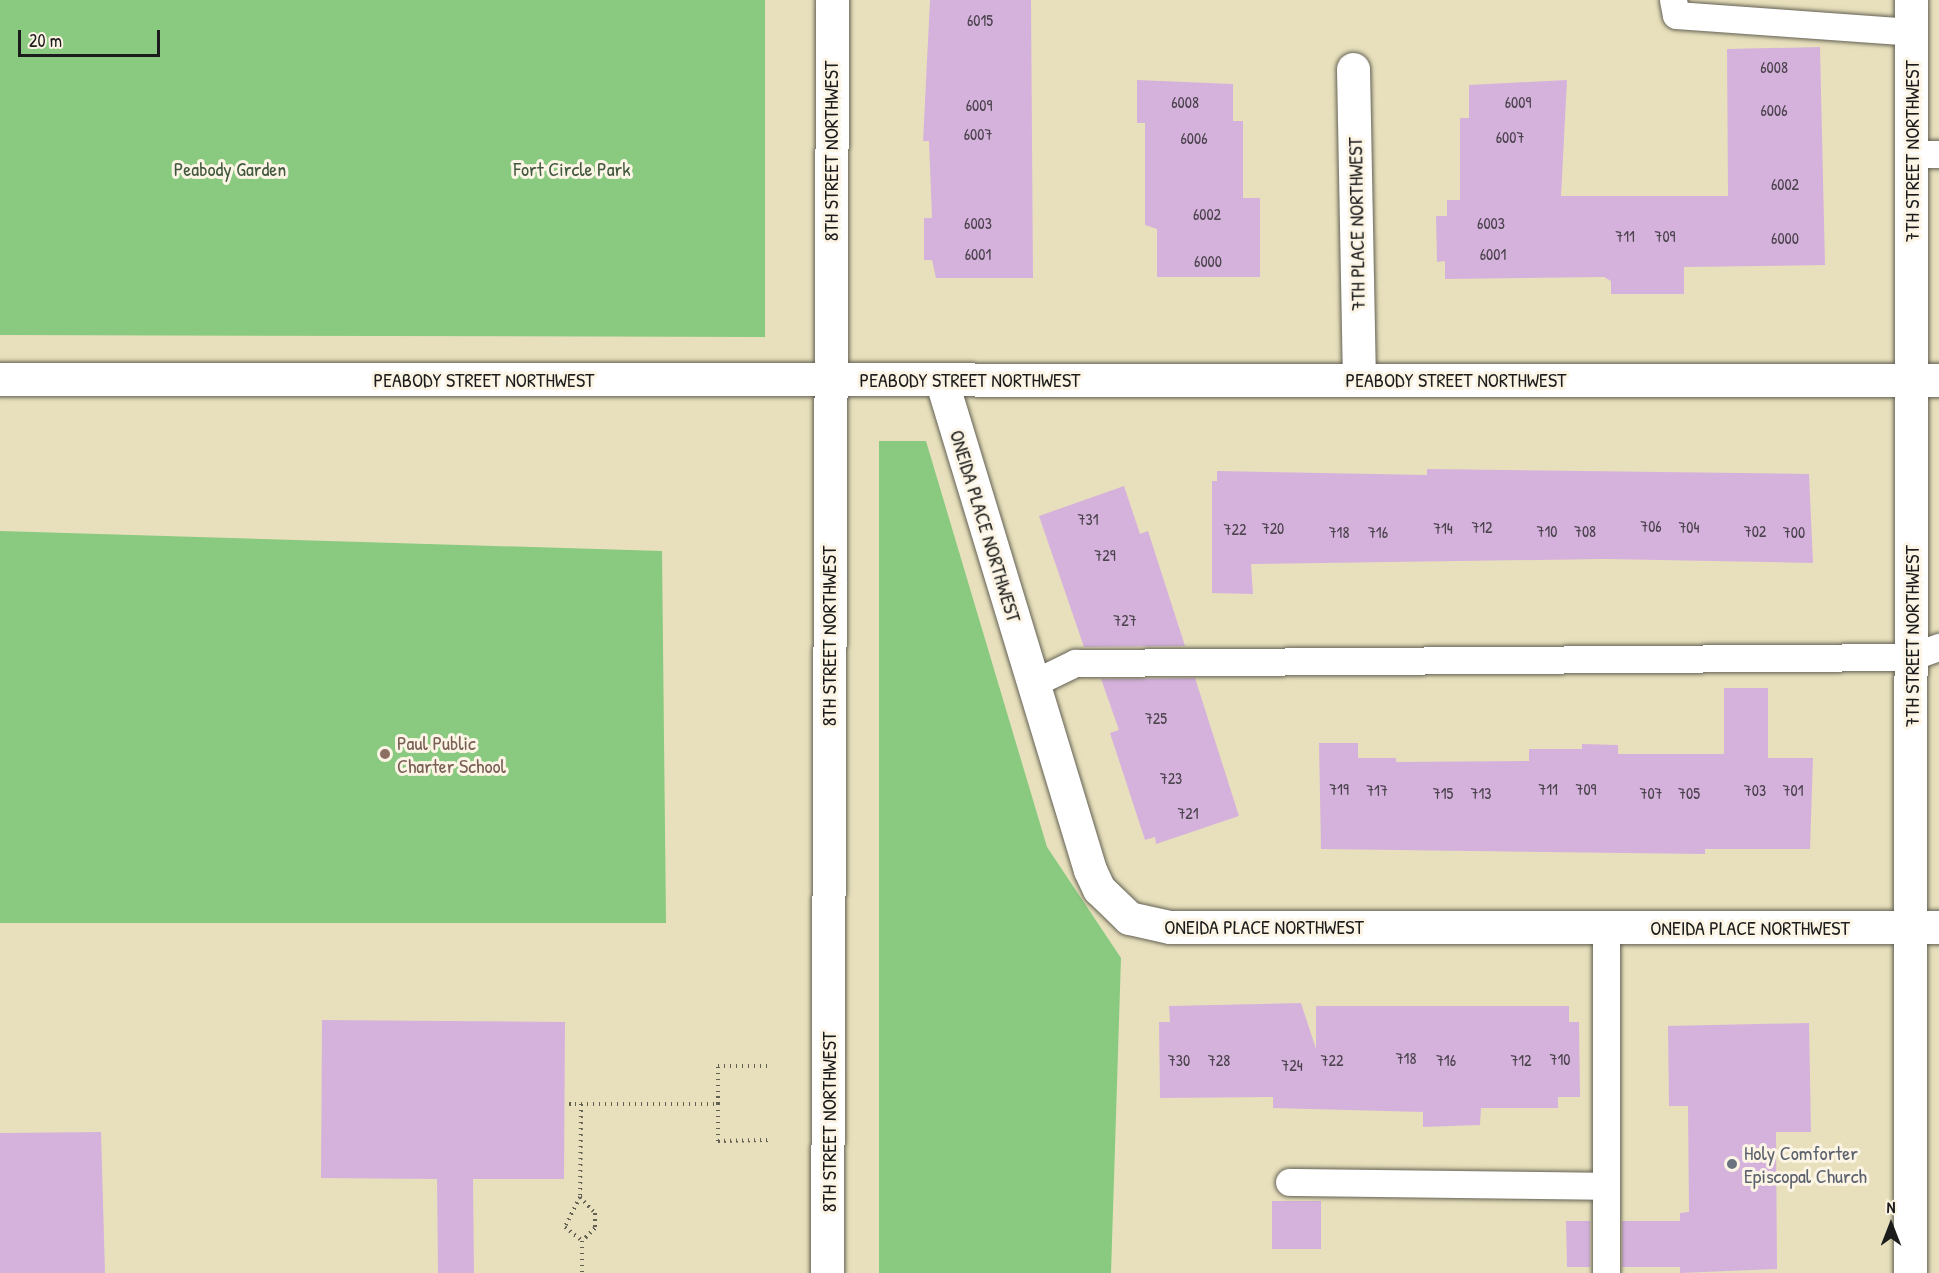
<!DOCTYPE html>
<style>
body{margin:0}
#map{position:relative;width:1939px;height:1273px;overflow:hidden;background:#e8e0bc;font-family:"Patrick Hand",sans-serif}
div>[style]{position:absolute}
.green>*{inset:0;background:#8ac980}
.building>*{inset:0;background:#d5b2dc}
.path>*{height:4px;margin-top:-2px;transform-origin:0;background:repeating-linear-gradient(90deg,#636154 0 1.5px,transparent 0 6px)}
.roads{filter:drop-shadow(0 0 2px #636154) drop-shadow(0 0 2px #636154)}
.service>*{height:27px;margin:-13.5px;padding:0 13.5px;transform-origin:13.5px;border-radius:13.5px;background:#fff}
.minor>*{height:33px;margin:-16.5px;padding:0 16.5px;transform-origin:16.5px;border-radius:16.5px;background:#fff}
.dots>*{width:16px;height:16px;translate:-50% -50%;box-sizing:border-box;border:3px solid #fcf5e5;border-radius:50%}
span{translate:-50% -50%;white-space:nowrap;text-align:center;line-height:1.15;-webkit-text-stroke:6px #fcf5e5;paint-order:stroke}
.number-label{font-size:16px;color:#4a424c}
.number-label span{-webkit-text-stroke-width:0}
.street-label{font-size:20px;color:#1c1c1c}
.park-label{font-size:20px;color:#42593f}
.education-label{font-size:20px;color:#785e54}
.left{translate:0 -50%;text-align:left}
.worship-label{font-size:20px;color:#5b616d}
.north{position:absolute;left:1861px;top:1195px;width:60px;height:60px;-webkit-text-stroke:4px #fcf5e5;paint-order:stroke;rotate:0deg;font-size:16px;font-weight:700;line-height:24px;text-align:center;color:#1c1c1c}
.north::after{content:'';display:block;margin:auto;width:21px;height:27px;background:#1c1c1c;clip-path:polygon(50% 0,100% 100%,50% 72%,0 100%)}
.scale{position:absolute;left:18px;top:30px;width:142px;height:27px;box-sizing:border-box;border:3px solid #1c1c1c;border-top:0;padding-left:8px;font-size:18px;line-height:21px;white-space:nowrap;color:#1c1c1c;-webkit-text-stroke:4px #fcf5e5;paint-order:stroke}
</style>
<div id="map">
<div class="green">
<i style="clip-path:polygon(0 0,765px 0,765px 337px,0 335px)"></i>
<i style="clip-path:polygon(879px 441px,926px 441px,1047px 847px,1121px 958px,1111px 1273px,879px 1273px)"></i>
<i style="clip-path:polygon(0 531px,662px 551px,666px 923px,0 923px)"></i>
</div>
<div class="building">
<i style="clip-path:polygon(930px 0,1031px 0,1033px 278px,936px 278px,932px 260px,924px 260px,924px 218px,932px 218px,929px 141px,923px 141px)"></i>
<i style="clip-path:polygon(1820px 47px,1825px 265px,1684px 267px,1684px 294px,1611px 294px,1611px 281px,1604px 277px,1445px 279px,1445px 261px,1437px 262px,1436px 216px,1447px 216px,1447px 200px,1460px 200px,1460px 118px,1469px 118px,1469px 85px,1567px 80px,1561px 196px,1728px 196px,1727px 49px)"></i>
<i style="clip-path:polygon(1137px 80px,1233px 84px,1233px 121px,1243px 121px,1243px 198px,1260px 198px,1260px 277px,1157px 277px,1157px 229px,1145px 225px,1145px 123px,1137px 123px)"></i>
<i style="clip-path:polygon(1427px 469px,1809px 474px,1813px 563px,1604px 559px,1251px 564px,1253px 594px,1212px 593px,1212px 481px,1217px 481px,1217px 471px,1427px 475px)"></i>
<i style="clip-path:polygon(1124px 486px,1140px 534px,1148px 531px,1185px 646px,1084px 647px,1039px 516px)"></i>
<i style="clip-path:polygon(1195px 678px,1239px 816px,1156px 844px,1155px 837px,1145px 840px,1110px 733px,1119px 730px,1101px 679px)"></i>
<i style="clip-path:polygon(1724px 688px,1768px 688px,1768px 758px,1813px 758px,1810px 849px,1705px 849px,1705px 854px,1321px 849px,1319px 743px,1358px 743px,1358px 758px,1396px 758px,1396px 762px,1529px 761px,1529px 749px,1582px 749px,1582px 744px,1618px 745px,1618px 754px,1724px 754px)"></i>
<i style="clip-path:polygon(1301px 1003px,1316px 1049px,1316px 1006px,1569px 1006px,1569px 1022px,1579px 1022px,1580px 1097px,1558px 1097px,1558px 1108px,1481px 1108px,1480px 1125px,1423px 1127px,1423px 1112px,1273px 1108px,1273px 1097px,1160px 1098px,1159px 1022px,1170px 1022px,1169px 1006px)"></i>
<i style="clip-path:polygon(322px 1020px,565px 1022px,564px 1179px,473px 1179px,474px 1273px,438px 1273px,437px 1179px,321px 1178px)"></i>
<i style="clip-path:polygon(1809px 1023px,1811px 1132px,1776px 1132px,1777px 1269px,1680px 1273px,1680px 1267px,1622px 1267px,1622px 1221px,1680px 1221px,1680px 1213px,1689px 1212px,1688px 1106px,1669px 1106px,1668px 1026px)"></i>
<i style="clip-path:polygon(101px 1132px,105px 1273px,0 1273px,0 1133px)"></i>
<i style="clip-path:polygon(1272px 1201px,1321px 1201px,1321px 1249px,1272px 1249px)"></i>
<i style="clip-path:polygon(1566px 1221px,1590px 1221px,1590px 1267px,1567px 1267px)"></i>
</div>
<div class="path">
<i style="left:569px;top:1104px;width:149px"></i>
<i style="left:718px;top:1104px;width:37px;rotate:90deg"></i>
<i style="left:718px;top:1141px;width:52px;rotate:-1.1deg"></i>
<i style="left:581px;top:1104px;width:93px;rotate:90.6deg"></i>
<i style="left:580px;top:1197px;width:22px;rotate:47deg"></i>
<i style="left:595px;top:1213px;width:15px;rotate:90deg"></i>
<i style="left:595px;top:1228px;width:18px;rotate:135deg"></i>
<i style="left:582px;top:1241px;width:32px;rotate:90deg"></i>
<i style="left:718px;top:1104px;width:38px;rotate:-90deg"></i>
<i style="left:718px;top:1066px;width:52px"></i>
<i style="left:580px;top:1197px;width:34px;rotate:117deg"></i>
<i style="left:565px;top:1227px;width:22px;rotate:39deg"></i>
</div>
<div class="roads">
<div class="service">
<i style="left:1673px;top:0;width:15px;rotate:79deg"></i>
<i style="left:1676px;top:15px;width:236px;rotate:4.1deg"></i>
<i style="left:1911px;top:154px;width:28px"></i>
<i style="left:1034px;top:683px;width:46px;rotate:-26deg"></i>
<i style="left:1075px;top:663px;width:836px;rotate:-0.41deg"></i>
<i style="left:1911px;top:657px;width:30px;rotate:-20deg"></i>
<i style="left:1606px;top:927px;width:346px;rotate:90deg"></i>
<i style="left:1289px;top:1182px;width:317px;rotate:0.7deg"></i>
</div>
<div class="minor">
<i style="left:1353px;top:69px;width:310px;rotate:88.9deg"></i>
<i style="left:0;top:379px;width:1939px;rotate:0.03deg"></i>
<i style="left:941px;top:379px;width:513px;rotate:73.12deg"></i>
<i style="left:1090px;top:870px;width:21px;rotate:65deg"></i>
<i style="left:1099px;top:889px;width:42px;rotate:44deg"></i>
<i style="left:1129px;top:918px;width:42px;rotate:12.4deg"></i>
<i style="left:1170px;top:927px;width:769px"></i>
<i style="left:827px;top:1273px;width:1273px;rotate:-89.77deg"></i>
<i style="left:1910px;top:1273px;width:1273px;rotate:-89.95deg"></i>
</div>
</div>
<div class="dots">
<i style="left:385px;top:754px;background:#8d6e63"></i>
<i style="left:1732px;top:1164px;background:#6b7280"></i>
</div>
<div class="number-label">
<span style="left:980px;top:20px">6015</span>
<span style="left:1774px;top:67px">6008</span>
<span style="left:1185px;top:102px">6008</span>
<span style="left:1518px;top:102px">6009</span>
<span style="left:979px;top:105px">6009</span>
<span style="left:1774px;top:110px">6006</span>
<span style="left:978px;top:134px">6007</span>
<span style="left:1510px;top:137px">6007</span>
<span style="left:1194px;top:138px">6006</span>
<span style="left:1785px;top:184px">6002</span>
<span style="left:1207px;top:214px">6002</span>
<span style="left:978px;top:223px">6003</span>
<span style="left:1491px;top:223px">6003</span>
<span style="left:1625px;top:236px">711</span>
<span style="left:1665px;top:236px">709</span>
<span style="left:1785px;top:238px">6000</span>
<span style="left:978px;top:254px">6001</span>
<span style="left:1493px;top:254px">6001</span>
<span style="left:1208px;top:261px">6000</span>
<span style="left:1088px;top:519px">731</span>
<span style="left:1651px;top:526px">706</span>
<span style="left:1482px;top:527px">712</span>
<span style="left:1689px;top:527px">704</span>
<span style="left:1273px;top:528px">720</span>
<span style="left:1443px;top:528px">714</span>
<span style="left:1235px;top:529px">722</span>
<span style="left:1547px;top:531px">710</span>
<span style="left:1585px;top:531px">708</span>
<span style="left:1755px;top:531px">702</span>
<span style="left:1339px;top:532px">718</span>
<span style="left:1378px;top:532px">716</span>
<span style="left:1794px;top:532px">700</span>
<span style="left:1105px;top:555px">729</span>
<span style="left:1125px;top:620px">727</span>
<span style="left:1156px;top:718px">725</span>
<span style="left:1171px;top:778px">723</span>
<span style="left:1339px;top:789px">719</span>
<span style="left:1548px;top:789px">711</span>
<span style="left:1586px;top:789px">709</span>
<span style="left:1377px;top:790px">717</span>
<span style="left:1755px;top:790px">703</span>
<span style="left:1793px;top:790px">701</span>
<span style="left:1443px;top:793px">715</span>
<span style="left:1481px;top:793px">713</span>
<span style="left:1651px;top:793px">707</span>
<span style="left:1689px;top:793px">705</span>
<span style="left:1188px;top:813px">721</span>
<span style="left:1406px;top:1058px">718</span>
<span style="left:1560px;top:1059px">710</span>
<span style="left:1179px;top:1060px">730</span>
<span style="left:1219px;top:1060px">728</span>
<span style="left:1332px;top:1060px">722</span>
<span style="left:1446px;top:1060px">716</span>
<span style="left:1521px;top:1060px">712</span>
<span style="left:1292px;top:1065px">724</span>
</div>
<div class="street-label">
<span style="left:830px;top:151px;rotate:-90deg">8TH STREET NORTHWEST</span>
<span style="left:1911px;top:151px;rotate:-90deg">7TH STREET NORTHWEST</span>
<span style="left:1356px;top:224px;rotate:-91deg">7TH PLACE NORTHWEST</span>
<span style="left:484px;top:379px">PEABODY STREET NORTHWEST</span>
<span style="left:970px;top:379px">PEABODY STREET NORTHWEST</span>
<span style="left:1456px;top:379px">PEABODY STREET NORTHWEST</span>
<span style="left:986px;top:526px;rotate:73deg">ONEIDA PLACE NORTHWEST</span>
<span style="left:828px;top:636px;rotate:-90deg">8TH STREET NORTHWEST</span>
<span style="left:1911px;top:636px;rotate:-90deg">7TH STREET NORTHWEST</span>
<span style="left:1264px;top:926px">ONEIDA PLACE NORTHWEST</span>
<span style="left:1750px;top:927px">ONEIDA PLACE NORTHWEST</span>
<span style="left:828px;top:1122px;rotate:-90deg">8TH STREET NORTHWEST</span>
</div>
<div class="park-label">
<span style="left:230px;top:168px">Peabody Garden</span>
<span style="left:572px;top:168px">Fort Circle Park</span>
</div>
<div class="education-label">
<span class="left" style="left:397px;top:754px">Paul Public<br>Charter School</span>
</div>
<div class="worship-label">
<span class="left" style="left:1744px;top:1164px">Holy Comforter<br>Episcopal Church</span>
</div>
<div class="north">N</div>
<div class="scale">20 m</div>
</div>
